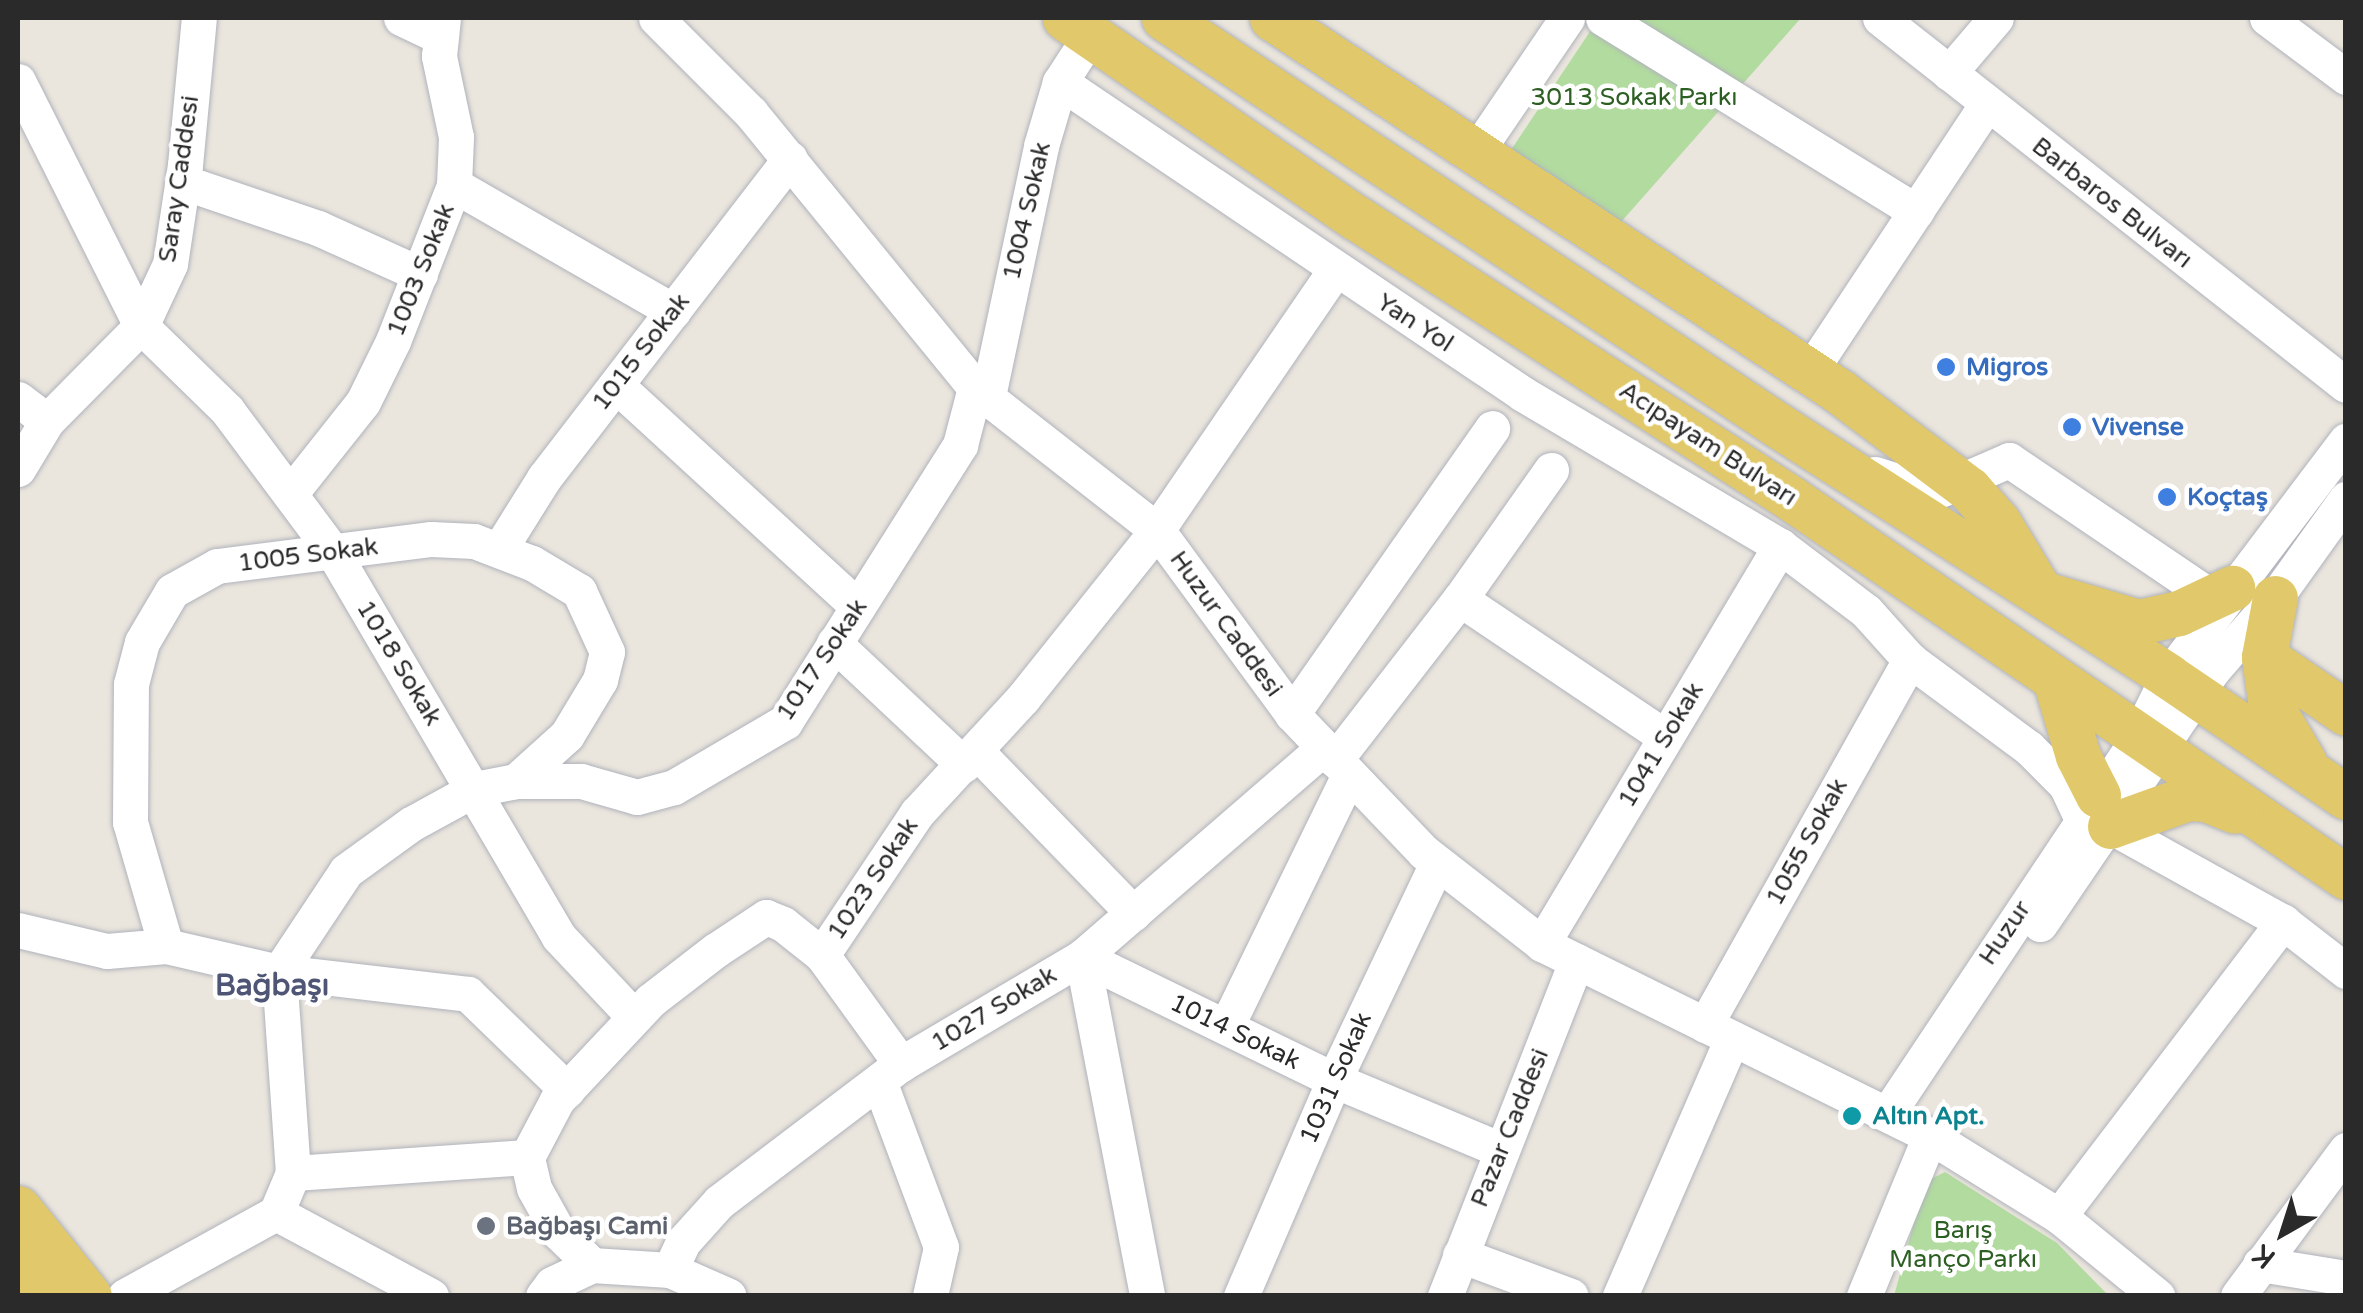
<!DOCTYPE html>
<meta charset="utf-8">
<style>
body{margin:0}
#map{position:relative;width:2363px;height:1313px;overflow:hidden;background:#eae5dd;font-family:"Varela Round",sans-serif}
div>[style]{position:absolute}
.green>*{inset:0;background:#b2db9f}
.roads{filter:drop-shadow(0 0 2px #b0b3bc) drop-shadow(0 0 2px #b0b3bc)}
.minor>*{height:35px;margin:-17.5px;padding:0 17.5px;transform-origin:17.5px;border-radius:17.5px;background:#fff}
.major>*{height:45px;margin:-22.5px;padding:0 22.5px;transform-origin:22.5px;border-radius:22.5px;background:#e1c96b}
.dots>*{width:28px;height:28px;translate:-50% -50%;box-sizing:border-box;border:5px solid #fff;border-radius:50%}
span{translate:-50% -50%;white-space:nowrap;text-align:center;line-height:1.15;-webkit-text-stroke:9px #fff;paint-order:stroke}
.park-label{font-size:25px;color:#2c5f22}
.street-label{font-size:25px;color:#2a2a2a}
.shop-label{font-size:25px;color:#366cbe;font-weight:700}
.left{translate:0 -50%;text-align:left}
.culture-label{font-size:25px;color:#0d838f;font-weight:700}
.worship-label{font-size:25px;color:#5b616d;font-weight:700}
.quarter-label{font-size:30px;color:#4f5575;font-weight:700}
.frame{position:absolute;inset:0;border:20px solid #2a2a2a;pointer-events:none}
.north{position:absolute;left:2233px;top:1183px;width:100px;height:100px;-webkit-text-stroke:8px #fff;paint-order:stroke;rotate:219deg;font-size:28px;font-weight:700;line-height:40px;text-align:center;color:#2a2a2a}
.north::after{content:'';display:block;margin:auto;width:35px;height:45px;background:#2a2a2a;clip-path:polygon(50% 0,100% 100%,50% 72%,0 100%)}
</style>
<div id="map">
<div class="green">
<i style="clip-path:polygon(1599px 18px,1801px 18px,1614px 230px,1505px 159px)"></i>
<i style="clip-path:polygon(1945px 1172px,2057px 1243px,2108px 1295px,1894px 1296px,1925px 1182px)"></i>
</div>
<div class="roads">
<div class="minor">
<i style="left:401px;top:18px;width:44px;rotate:25.4deg"></i>
<i style="left:656px;top:18px;width:134px;rotate:45deg"></i>
<i style="left:751px;top:113px;width:355px;rotate:50.8deg"></i>
<i style="left:975px;top:388px;width:231px;rotate:38deg"></i>
<i style="left:1157px;top:530px;width:228px;rotate:53.7deg"></i>
<i style="left:1292px;top:714px;width:191px;rotate:46.3deg"></i>
<i style="left:1424px;top:852px;width:150px;rotate:37.9deg"></i>
<i style="left:1542px;top:944px;width:433px;rotate:26.3deg"></i>
<i style="left:1930px;top:1136px;width:152px;rotate:31.8deg"></i>
<i style="left:2059px;top:1216px;width:127px;rotate:39.2deg"></i>
<i style="left:1603px;top:18px;width:368px;rotate:31.7deg"></i>
<i style="left:1880px;top:18px;width:593px;rotate:38.22deg"></i>
<i style="left:2267px;top:18px;width:99px;rotate:36.8deg"></i>
<i style="left:1949px;top:73px;width:72px;rotate:-49.5deg"></i>
<i style="left:18px;top:81px;width:274px;rotate:63.3deg"></i>
<i style="left:141px;top:326px;width:120px;rotate:44.3deg"></i>
<i style="left:227px;top:410px;width:177px;rotate:53.3deg"></i>
<i style="left:333px;top:552px;width:446px;rotate:59.6deg"></i>
<i style="left:559px;top:937px;width:110px;rotate:46.8deg"></i>
<i style="left:1060px;top:82px;width:558px;rotate:33.97deg"></i>
<i style="left:1523px;top:394px;width:299px;rotate:30.6deg"></i>
<i style="left:1780px;top:546px;width:108px;rotate:37.1deg"></i>
<i style="left:1866px;top:611px;width:66px;rotate:48.1deg"></i>
<i style="left:1910px;top:660px;width:148px;rotate:36.5deg"></i>
<i style="left:2029px;top:748px;width:52px;rotate:45deg"></i>
<i style="left:2066px;top:785px;width:38px;rotate:65deg"></i>
<i style="left:1476px;top:152px;width:162px;rotate:-55.8deg"></i>
<i style="left:183px;top:182px;width:143px;rotate:18.8deg"></i>
<i style="left:318px;top:228px;width:112px;rotate:24.3deg"></i>
<i style="left:454px;top:185px;width:253px;rotate:29.9deg"></i>
<i style="left:1810px;top:371px;width:320px;rotate:-56.5deg"></i>
<i style="left:616px;top:385px;width:328px;rotate:42.5deg"></i>
<i style="left:988px;top:396px;width:256px;rotate:-78deg"></i>
<i style="left:1041px;top:146px;width:67px;rotate:-73.5deg"></i>
<i style="left:1060px;top:82px;width:57px;rotate:-57.1deg"></i>
<i style="left:18px;top:399px;width:36px;rotate:37deg"></i>
<i style="left:18px;top:469px;width:56px;rotate:-58.9deg"></i>
<i style="left:47px;top:421px;width:134px;rotate:-45.3deg"></i>
<i style="left:141px;top:326px;width:68px;rotate:-64.9deg"></i>
<i style="left:170px;top:264px;width:100px;rotate:-81.4deg"></i>
<i style="left:185px;top:165px;width:148px;rotate:-84.6deg"></i>
<i style="left:1875px;top:474px;width:52px;rotate:17.7deg"></i>
<i style="left:1925px;top:490px;width:17px;rotate:-3deg"></i>
<i style="left:1942px;top:489px;width:73px;rotate:-23.4deg"></i>
<i style="left:2009px;top:460px;width:246px;rotate:34.1deg"></i>
<i style="left:290px;top:494px;width:117px;rotate:-51.6deg"></i>
<i style="left:363px;top:402px;width:68px;rotate:-63.8deg"></i>
<i style="left:393px;top:341px;width:168px;rotate:-68.6deg"></i>
<i style="left:454px;top:185px;width:48px;rotate:-87.6deg"></i>
<i style="left:456px;top:137px;width:83px;rotate:-101.9deg"></i>
<i style="left:439px;top:56px;width:38px;rotate:-84deg"></i>
<i style="left:499px;top:550px;width:85px;rotate:-58deg"></i>
<i style="left:544px;top:478px;width:403px;rotate:-52.4deg"></i>
<i style="left:1460px;top:599px;width:247px;rotate:33.9deg"></i>
<i style="left:834px;top:643px;width:178px;rotate:43.2deg"></i>
<i style="left:1292px;top:714px;width:349px;rotate:-55deg"></i>
<i style="left:976px;top:751px;width:226px;rotate:45.9deg"></i>
<i style="left:1335px;top:760px;width:204px;rotate:-52.2deg"></i>
<i style="left:1460px;top:599px;width:158px;rotate:-54.8deg"></i>
<i style="left:2110px;top:826px;width:198px;rotate:29deg"></i>
<i style="left:2283px;top:922px;width:80px;rotate:37.9deg"></i>
<i style="left:2040px;top:924px;width:305px;rotate:-55.8deg"></i>
<i style="left:2211px;top:672px;width:98px;rotate:-49.1deg"></i>
<i style="left:2275px;top:598px;width:122px;rotate:-54.4deg"></i>
<i style="left:18px;top:930px;width:91px;rotate:13.3deg"></i>
<i style="left:107px;top:951px;width:59px;rotate:-4.8deg"></i>
<i style="left:166px;top:946px;width:116px;rotate:13deg"></i>
<i style="left:279px;top:972px;width:190px;rotate:6.6deg"></i>
<i style="left:468px;top:994px;width:138px;rotate:44.1deg"></i>
<i style="left:1542px;top:944px;width:464px;rotate:-59.1deg"></i>
<i style="left:166px;top:946px;width:129px;rotate:-106.2deg"></i>
<i style="left:130px;top:822px;width:138px;rotate:-89.6deg"></i>
<i style="left:131px;top:684px;width:43px;rotate:-75.3deg"></i>
<i style="left:142px;top:642px;width:59px;rotate:-59.5deg"></i>
<i style="left:172px;top:591px;width:51px;rotate:-29.1deg"></i>
<i style="left:217px;top:566px;width:216px;rotate:-7.2deg"></i>
<i style="left:431px;top:539px;width:43px;rotate:2.7deg"></i>
<i style="left:474px;top:541px;width:62px;rotate:20.8deg"></i>
<i style="left:532px;top:563px;width:55px;rotate:30.8deg"></i>
<i style="left:579px;top:591px;width:67px;rotate:65.3deg"></i>
<i style="left:607px;top:652px;width:29px;rotate:104deg"></i>
<i style="left:600px;top:680px;width:64px;rotate:121deg"></i>
<i style="left:567px;top:735px;width:69px;rotate:138deg"></i>
<i style="left:822px;top:955px;width:171px;rotate:-56.2deg"></i>
<i style="left:917px;top:813px;width:156px;rotate:-47.3deg"></i>
<i style="left:1023px;top:698px;width:215px;rotate:-51.4deg"></i>
<i style="left:1157px;top:530px;width:315px;rotate:-55.6deg"></i>
<i style="left:1082px;top:957px;width:280px;rotate:26deg"></i>
<i style="left:1334px;top:1080px;width:181px;rotate:22.7deg"></i>
<i style="left:1082px;top:957px;width:345px;rotate:79.1deg"></i>
<i style="left:1705px;top:1025px;width:419px;rotate:-60.7deg"></i>
<i style="left:1226px;top:1027px;width:280px;rotate:-64deg"></i>
<i style="left:879px;top:1081px;width:177px;rotate:69.5deg"></i>
<i style="left:941px;top:1247px;width:50px;rotate:102.7deg"></i>
<i style="left:1888px;top:1113px;width:449px;rotate:-56.3deg"></i>
<i style="left:2137px;top:739px;width:70px;rotate:-63.8deg"></i>
<i style="left:2168px;top:676px;width:295px;rotate:-52.9deg"></i>
<i style="left:293px;top:1173px;width:235px;rotate:-3.9deg"></i>
<i style="left:276px;top:1213px;width:176px;rotate:28.2deg"></i>
<i style="left:2059px;top:1216px;width:370px;rotate:-52.7deg"></i>
<i style="left:1460px;top:1255px;width:118px;rotate:20.3deg"></i>
<i style="left:2260px;top:1264px;width:87px;rotate:9.2deg"></i>
<i style="left:592px;top:1265px;width:46px;rotate:-135.9deg"></i>
<i style="left:559px;top:1233px;width:51px;rotate:-119.1deg"></i>
<i style="left:534px;top:1188px;width:32px;rotate:-103deg"></i>
<i style="left:527px;top:1157px;width:64px;rotate:-62.2deg"></i>
<i style="left:557px;top:1100px;width:137px;rotate:-46.8deg"></i>
<i style="left:651px;top:1000px;width:82px;rotate:-37.6deg"></i>
<i style="left:716px;top:950px;width:60px;rotate:-33.4deg"></i>
<i style="left:766px;top:917px;width:18px;rotate:22deg"></i>
<i style="left:783px;top:924px;width:50px;rotate:38.5deg"></i>
<i style="left:822px;top:955px;width:135px;rotate:54.1deg"></i>
<i style="left:670px;top:1270px;width:31px;rotate:-65deg"></i>
<i style="left:683px;top:1242px;width:54px;rotate:-48deg"></i>
<i style="left:719px;top:1202px;width:228px;rotate:-37.2deg"></i>
<i style="left:901px;top:1064px;width:210px;rotate:-30.6deg"></i>
<i style="left:1082px;top:957px;width:319px;rotate:-40.9deg"></i>
<i style="left:125px;top:1296px;width:172px;rotate:-28.8deg"></i>
<i style="left:276px;top:1213px;width:43px;rotate:-67deg"></i>
<i style="left:293px;top:1173px;width:201px;rotate:-94deg"></i>
<i style="left:279px;top:972px;width:121px;rotate:-56.4deg"></i>
<i style="left:346px;top:871px;width:80px;rotate:-35.9deg"></i>
<i style="left:411px;top:824px;width:73px;rotate:-28.7deg"></i>
<i style="left:475px;top:789px;width:42px;rotate:-11deg"></i>
<i style="left:516px;top:781px;width:65px"></i>
<i style="left:581px;top:781px;width:58px;rotate:15.9deg"></i>
<i style="left:637px;top:797px;width:38px;rotate:-15deg"></i>
<i style="left:674px;top:787px;width:129px;rotate:-30.4deg"></i>
<i style="left:785px;top:722px;width:328px;rotate:-57.7deg"></i>
<i style="left:960px;top:445px;width:59px;rotate:-75.3deg"></i>
<i style="left:543px;top:1296px;width:15px;rotate:-53deg"></i>
<i style="left:552px;top:1284px;width:44px;rotate:-25.4deg"></i>
<i style="left:592px;top:1265px;width:78px;rotate:3.7deg"></i>
<i style="left:670px;top:1270px;width:64px;rotate:23.8deg"></i>
<i style="left:1241px;top:1296px;width:235px;rotate:-66.7deg"></i>
<i style="left:1334px;top:1080px;width:240px;rotate:-64.6deg"></i>
<i style="left:1445px;top:1296px;width:360px;rotate:-68.6deg"></i>
<i style="left:1620px;top:1296px;width:281px;rotate:-66.5deg"></i>
<i style="left:1864px;top:1296px;width:173px;rotate:-67.6deg"></i>
<i style="left:2238px;top:1296px;width:182px;rotate:-53.5deg"></i>
</div>
<div class="major">
<i style="left:1065px;top:18px;width:352px;rotate:34.5deg"></i>
<i style="left:1355px;top:217px;width:520px;rotate:32.83deg"></i>
<i style="left:1792px;top:499px;width:671px;rotate:34.31deg"></i>
<i style="left:1164px;top:18px;width:734px;rotate:33.56deg"></i>
<i style="left:1776px;top:424px;width:466px;rotate:32.7deg"></i>
<i style="left:2168px;top:676px;width:215px;rotate:34.2deg"></i>
<i style="left:1272px;top:18px;width:679px;rotate:33.34deg"></i>
<i style="left:1839px;top:391px;width:163px;rotate:37deg"></i>
<i style="left:1969px;top:489px;width:44px;rotate:48.7deg"></i>
<i style="left:1998px;top:522px;width:83px;rotate:58.8deg"></i>
<i style="left:2041px;top:593px;width:102px;rotate:16.5deg"></i>
<i style="left:2139px;top:622px;width:41px;rotate:-12.7deg"></i>
<i style="left:2179px;top:613px;width:59px;rotate:-25.3deg"></i>
<i style="left:2275px;top:598px;width:60px;rotate:100.6deg"></i>
<i style="left:2264px;top:657px;width:49px;rotate:81.9deg"></i>
<i style="left:2271px;top:706px;width:65px;rotate:59.5deg"></i>
<i style="left:2264px;top:657px;width:99px;rotate:34.3deg"></i>
<i style="left:2055px;top:679px;width:80px;rotate:73.4deg"></i>
<i style="left:2078px;top:756px;width:44px;rotate:62.9deg"></i>
<i style="left:2110px;top:826px;width:83px;rotate:-19.7deg"></i>
<i style="left:2188px;top:798px;width:18px;rotate:3deg"></i>
<i style="left:2206px;top:799px;width:31px;rotate:22deg"></i>
<i style="left:18px;top:1208px;width:113px;rotate:51.1deg"></i>
<i style="left:18px;top:1261px;width:45px;rotate:51.3deg"></i>
</div>
</div>
<div class="dots">
<i style="left:1946px;top:367px;background:#3f7fe0"></i>
<i style="left:2072px;top:427px;background:#3f7fe0"></i>
<i style="left:2167px;top:497px;background:#3f7fe0"></i>
<i style="left:1852px;top:1116px;background:#0f9aa8"></i>
<i style="left:486px;top:1226px;background:#6b7280"></i>
</div>
<div class="park-label">
<span style="left:1634px;top:97px">3013 Sokak Parkı</span>
<span style="left:1963px;top:1245px">Barış<br>Manço Parkı</span>
</div>
<div class="street-label">
<span style="left:179px;top:179px;rotate:-82deg">Saray Caddesi</span>
<span style="left:2112px;top:203px;rotate:38deg">Barbaros Bulvarı</span>
<span style="left:1027px;top:211px;rotate:-77deg">1004 Sokak</span>
<span style="left:421px;top:270px;rotate:-68deg">1003 Sokak</span>
<span style="left:1415px;top:323px;rotate:33deg">Yan Yol</span>
<span style="left:641px;top:352px;rotate:-52deg">1015 Sokak</span>
<span style="left:1708px;top:444px;rotate:33deg">Acıpayam Bulvarı</span>
<span style="left:308px;top:555px;rotate:-7deg">1005 Sokak</span>
<span style="left:1226px;top:624px;rotate:54deg">Huzur Caddesi</span>
<span style="left:822px;top:660px;rotate:-56deg">1017 Sokak</span>
<span style="left:399px;top:663px;rotate:59deg">1018 Sokak</span>
<span style="left:1661px;top:745px;rotate:-59deg">1041 Sokak</span>
<span style="left:1807px;top:842px;rotate:-61deg">1055 Sokak</span>
<span style="left:873px;top:879px;rotate:-56deg">1023 Sokak</span>
<span style="left:2005px;top:933px;rotate:-56deg">Huzur</span>
<span style="left:994px;top:1009px;rotate:-31deg">1027 Sokak</span>
<span style="left:1235px;top:1032px;rotate:26deg">1014 Sokak</span>
<span style="left:1336px;top:1078px;rotate:-66deg">1031 Sokak</span>
<span style="left:1510px;top:1128px;rotate:-68deg">Pazar Caddesi</span>
</div>
<div class="shop-label">
<span class="left" style="left:1966px;top:367px">Migros</span>
<span class="left" style="left:2092px;top:427px">Vivense</span>
<span class="left" style="left:2187px;top:497px">Koçtaş</span>
</div>
<div class="culture-label">
<span class="left" style="left:1872px;top:1116px">Altın Apt.</span>
</div>
<div class="worship-label">
<span class="left" style="left:506px;top:1226px">Bağbaşı Cami</span>
</div>
<div class="quarter-label">
<span style="left:272px;top:986px">Bağbaşı</span>
</div>
<div class="frame"></div>
<div class="north">K</div>
</div>
